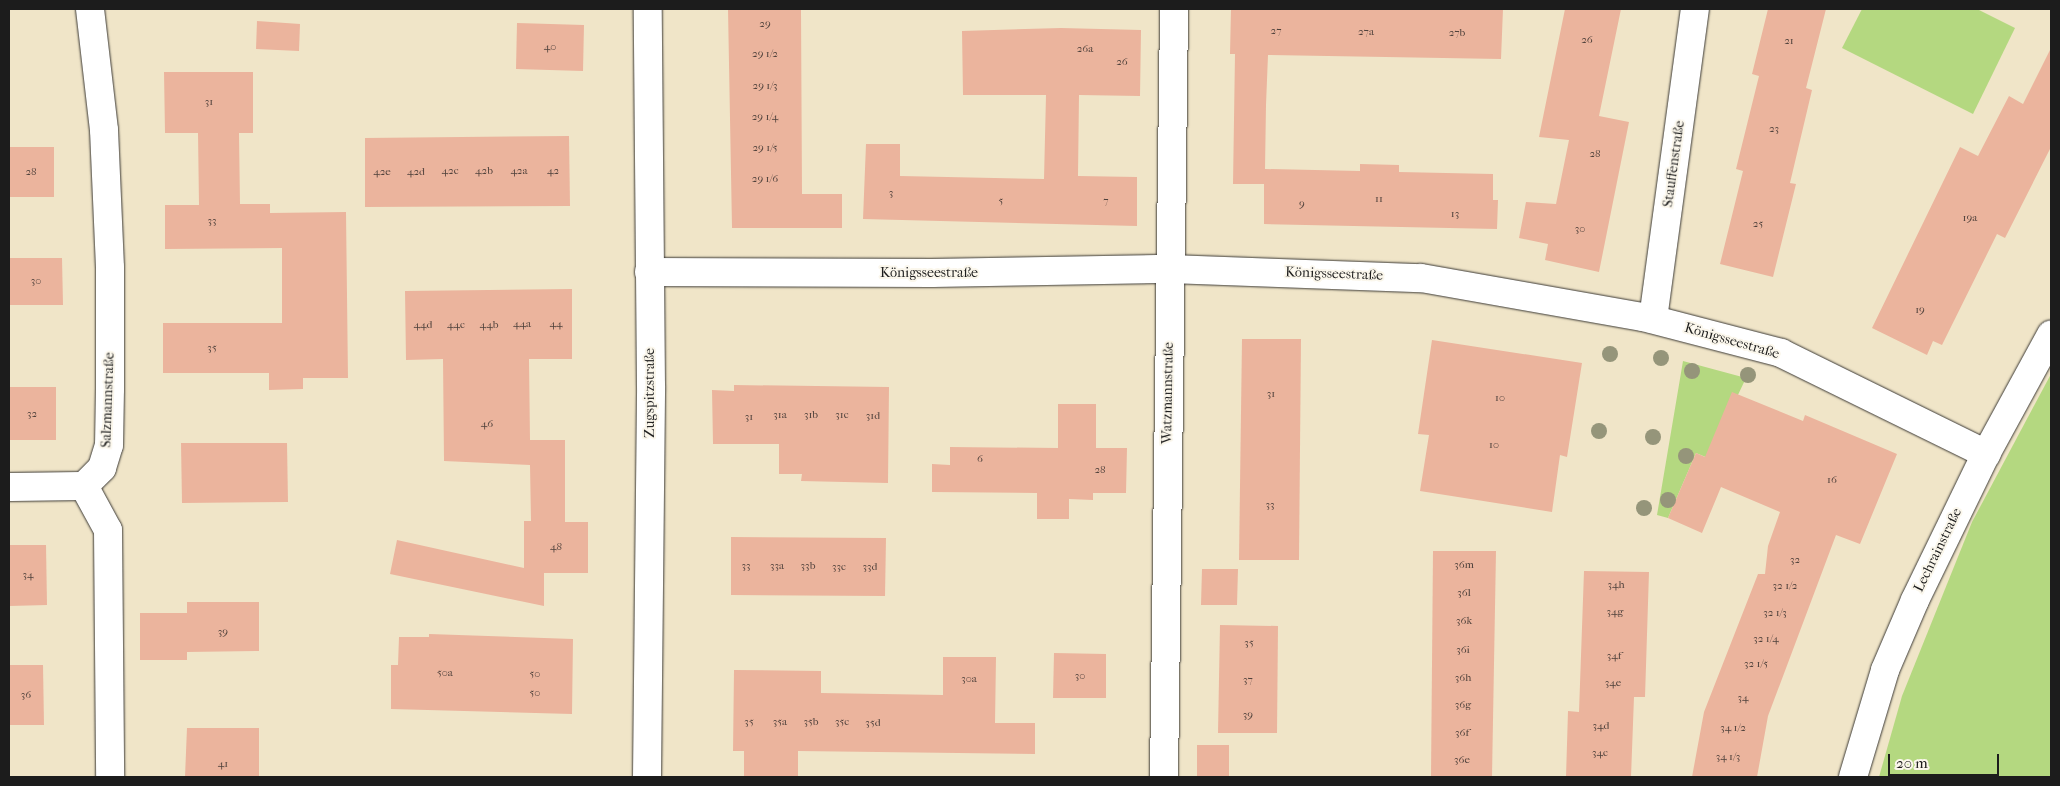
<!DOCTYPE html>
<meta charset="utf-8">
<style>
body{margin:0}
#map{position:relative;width:2060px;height:786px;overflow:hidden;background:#f0e5c8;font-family:"IM FELL French Canon",serif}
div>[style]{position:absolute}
.green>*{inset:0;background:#b4d880}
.building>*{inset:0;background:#ebb49d}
.roads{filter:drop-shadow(0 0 1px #3c3a36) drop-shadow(0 0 1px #3c3a36)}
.street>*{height:28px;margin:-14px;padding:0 14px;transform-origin:14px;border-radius:14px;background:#fff}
.secondary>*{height:28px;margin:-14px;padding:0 14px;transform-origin:14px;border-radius:14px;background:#fff}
.trees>*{width:16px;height:16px;margin:-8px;border-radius:50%;background:#95957a}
span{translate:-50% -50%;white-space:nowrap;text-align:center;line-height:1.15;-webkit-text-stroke:4px #fbf7ec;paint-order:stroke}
.number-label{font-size:11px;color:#50423c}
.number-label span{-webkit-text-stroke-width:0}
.street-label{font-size:14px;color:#1c1c1c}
.frame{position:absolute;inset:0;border:10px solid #1c1c1c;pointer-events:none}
.scale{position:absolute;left:1888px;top:754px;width:111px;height:22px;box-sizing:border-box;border:2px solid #1c1c1c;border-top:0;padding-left:6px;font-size:15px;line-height:18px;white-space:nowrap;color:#1c1c1c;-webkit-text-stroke:4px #fbf7ec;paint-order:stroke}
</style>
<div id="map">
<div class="green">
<i style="clip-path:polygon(1862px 9px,1977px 9px,2015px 28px,1973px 114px,1842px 48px)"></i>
<i style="clip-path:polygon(1683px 361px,1746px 378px,1708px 458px,1696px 453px,1668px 518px,1657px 515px)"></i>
<i style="clip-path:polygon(2051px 374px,2051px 777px,1879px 777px,1902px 696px,1972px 522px)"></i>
</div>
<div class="building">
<i style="clip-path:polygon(728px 9px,801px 9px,802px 194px,842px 194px,842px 228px,732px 228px)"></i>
<i style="clip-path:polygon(1231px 9px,1503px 9px,1501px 59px,1268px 55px,1266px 105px,1265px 169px,1360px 171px,1360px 164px,1399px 165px,1399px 172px,1493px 174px,1493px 200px,1498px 200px,1497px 229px,1264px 224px,1264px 184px,1233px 184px,1235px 54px,1230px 54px)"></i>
<i style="clip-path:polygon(1565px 9px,1621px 9px,1599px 116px,1629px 122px,1599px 272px,1545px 260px,1548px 244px,1519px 238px,1526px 202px,1556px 204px,1569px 140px,1539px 137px)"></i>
<i style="clip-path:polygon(1768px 9px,1826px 9px,1806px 88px,1812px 90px,1790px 183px,1796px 184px,1773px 277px,1720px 264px,1743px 171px,1736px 169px,1759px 76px,1752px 74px)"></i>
<i style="clip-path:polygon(257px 21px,300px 24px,299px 51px,256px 49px)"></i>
<i style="clip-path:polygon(517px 23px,584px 25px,583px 71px,516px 69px)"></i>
<i style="clip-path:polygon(1061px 28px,1141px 30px,1140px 96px,1079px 95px,1078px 176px,1137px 177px,1137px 226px,863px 219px,866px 144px,900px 144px,900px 176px,1044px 179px,1046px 95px,963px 95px,962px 31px)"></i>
<i style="clip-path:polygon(2051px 48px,2051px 147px,2005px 238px,1997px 234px,1942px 345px,1933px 341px,1927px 355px,1872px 328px,1960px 147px,1978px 156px,2009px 96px,2023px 104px)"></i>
<i style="clip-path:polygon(164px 72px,253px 72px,253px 133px,239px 133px,240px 204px,270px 204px,270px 213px,346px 212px,348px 378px,303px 378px,303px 389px,269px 390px,269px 373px,163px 373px,163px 323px,282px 323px,282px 248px,165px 249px,165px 205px,199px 205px,198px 133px,165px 133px)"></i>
<i style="clip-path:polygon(569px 136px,570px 206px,365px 207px,365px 138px)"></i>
<i style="clip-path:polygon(9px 147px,54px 147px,54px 197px,9px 197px)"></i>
<i style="clip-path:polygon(9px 258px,62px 258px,63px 305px,9px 305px)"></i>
<i style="clip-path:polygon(572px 289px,572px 359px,529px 359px,530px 440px,565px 440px,565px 522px,588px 522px,588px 573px,544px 573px,544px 606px,390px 574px,397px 540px,524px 568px,524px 521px,531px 521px,530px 465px,444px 461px,443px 359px,406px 360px,405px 291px)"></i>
<i style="clip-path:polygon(1242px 339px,1301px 339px,1299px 560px,1239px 560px)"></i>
<i style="clip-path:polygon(1432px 340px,1582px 363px,1567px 457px,1560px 455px,1552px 512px,1420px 491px,1429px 435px,1418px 434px)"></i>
<i style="clip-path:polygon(734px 385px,889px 387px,888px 483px,801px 481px,802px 474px,779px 474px,779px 444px,713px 444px,712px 390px,734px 391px)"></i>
<i style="clip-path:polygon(9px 387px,56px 387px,56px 440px,9px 440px)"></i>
<i style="clip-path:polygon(1732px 392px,1803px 421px,1805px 415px,1897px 454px,1860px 544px,1836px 535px,1768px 716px,1757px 777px,1692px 777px,1704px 712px,1758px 574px,1765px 574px,1768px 546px,1780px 512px,1721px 487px,1702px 533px,1668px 518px,1696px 453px,1705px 457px)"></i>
<i style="clip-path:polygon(1058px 404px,1096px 404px,1096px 448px,1127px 448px,1126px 493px,1093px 493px,1093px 500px,1069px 499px,1069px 519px,1037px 519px,1037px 493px,932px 492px,932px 464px,950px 465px,950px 447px,1058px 448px)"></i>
<i style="clip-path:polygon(181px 443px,287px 443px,288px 502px,182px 503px)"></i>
<i style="clip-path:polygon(731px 537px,886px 538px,885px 596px,731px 595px)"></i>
<i style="clip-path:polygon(9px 545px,46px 545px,47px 605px,9px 606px)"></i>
<i style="clip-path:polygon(1433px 551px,1496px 551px,1492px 777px,1431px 777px)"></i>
<i style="clip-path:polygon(1202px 569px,1238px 569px,1237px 605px,1201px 605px)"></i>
<i style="clip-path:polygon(1584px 571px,1649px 572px,1645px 697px,1634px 697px,1631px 777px,1566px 777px,1568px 711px,1579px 712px)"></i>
<i style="clip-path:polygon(187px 602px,259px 602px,259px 651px,187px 652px,187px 660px,140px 660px,140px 613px,187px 613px)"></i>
<i style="clip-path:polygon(1220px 625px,1278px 626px,1277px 733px,1218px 733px)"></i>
<i style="clip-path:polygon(429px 634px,573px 639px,572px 714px,391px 709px,391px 665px,398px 665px,399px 637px,429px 637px)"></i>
<i style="clip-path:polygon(1054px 653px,1106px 654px,1106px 698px,1053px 698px)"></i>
<i style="clip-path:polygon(943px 657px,996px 657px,995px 723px,1035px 723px,1035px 754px,798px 751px,798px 777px,744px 777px,744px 751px,733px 751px,734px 670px,821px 671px,821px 693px,943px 695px)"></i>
<i style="clip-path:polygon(9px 665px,43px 665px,44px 725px,9px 725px)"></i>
<i style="clip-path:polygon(187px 728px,259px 728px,259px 777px,185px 777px)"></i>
<i style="clip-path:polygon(1197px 745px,1229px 745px,1229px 777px,1197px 777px)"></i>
</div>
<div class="roads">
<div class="street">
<i style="left:90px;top:9px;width:122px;rotate:83.4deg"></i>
<i style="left:104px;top:130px;width:138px;rotate:87.5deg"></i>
<i style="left:110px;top:268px;width:121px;rotate:90deg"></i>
<i style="left:110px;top:389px;width:56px;rotate:91deg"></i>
<i style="left:109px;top:445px;width:24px;rotate:107deg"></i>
<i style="left:102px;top:468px;width:25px;rotate:135deg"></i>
<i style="left:84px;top:486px;width:50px;rotate:61.4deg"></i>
<i style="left:108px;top:530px;width:247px;rotate:89.5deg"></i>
<i style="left:649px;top:272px;width:283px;rotate:0.2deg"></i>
<i style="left:932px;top:273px;width:238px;rotate:-1deg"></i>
<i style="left:1170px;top:269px;width:251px;rotate:2.1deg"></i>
<i style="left:1421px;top:278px;width:225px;rotate:10deg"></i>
<i style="left:1643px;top:317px;width:143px;rotate:14.6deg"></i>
<i style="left:1781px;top:353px;width:229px;rotate:26.2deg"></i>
<i style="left:1653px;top:319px;width:313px;rotate:-82.3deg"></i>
<i style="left:9px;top:487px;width:75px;rotate:-0.8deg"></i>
<i style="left:1164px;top:777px;width:768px;rotate:-89.25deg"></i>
<i style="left:1853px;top:777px;width:112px;rotate:-73.3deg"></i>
<i style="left:1885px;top:670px;width:76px;rotate:-66.8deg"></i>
<i style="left:1915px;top:600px;width:162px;rotate:-64.1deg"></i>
<i style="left:1986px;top:454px;width:136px;rotate:-61.4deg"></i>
</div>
<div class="secondary">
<i style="left:647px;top:777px;width:391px;rotate:-89.4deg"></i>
<i style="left:651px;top:386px;width:377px;rotate:-90.5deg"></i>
</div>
</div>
<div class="trees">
<i style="left:1610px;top:354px"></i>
<i style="left:1661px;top:358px"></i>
<i style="left:1692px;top:371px"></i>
<i style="left:1748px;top:375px"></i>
<i style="left:1599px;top:431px"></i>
<i style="left:1653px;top:437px"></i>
<i style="left:1686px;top:456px"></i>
<i style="left:1668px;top:500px"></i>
<i style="left:1644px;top:508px"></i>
</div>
<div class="number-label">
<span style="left:765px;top:24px">29</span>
<span style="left:1276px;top:31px">27</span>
<span style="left:1366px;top:32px">27a</span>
<span style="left:1457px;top:33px">27b</span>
<span style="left:1587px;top:40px">26</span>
<span style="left:1789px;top:41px">21</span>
<span style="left:550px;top:47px">40</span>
<span style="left:1085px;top:49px">26a</span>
<span style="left:765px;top:54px">29 1/2</span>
<span style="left:1122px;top:62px">26</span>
<span style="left:765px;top:86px">29 1/3</span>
<span style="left:209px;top:102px">31</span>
<span style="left:765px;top:117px">29 1/4</span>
<span style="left:1774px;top:129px">23</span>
<span style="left:765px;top:148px">29 1/5</span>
<span style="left:1595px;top:154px">28</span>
<span style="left:450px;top:171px">42c</span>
<span style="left:484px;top:171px">42b</span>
<span style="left:519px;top:171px">42a</span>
<span style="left:553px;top:171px">42</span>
<span style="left:31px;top:172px">28</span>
<span style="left:382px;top:172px">42e</span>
<span style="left:416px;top:172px">42d</span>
<span style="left:765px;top:179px">29 1/6</span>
<span style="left:891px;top:193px">3</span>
<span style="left:1379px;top:199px">11</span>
<span style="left:1001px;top:201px">5</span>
<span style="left:1106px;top:201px">7</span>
<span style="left:1302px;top:204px">9</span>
<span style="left:1455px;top:214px">13</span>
<span style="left:1970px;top:218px">19a</span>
<span style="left:212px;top:221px">33</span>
<span style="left:1758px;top:224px">25</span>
<span style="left:1580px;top:229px">30</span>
<span style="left:36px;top:281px">30</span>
<span style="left:1920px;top:310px">19</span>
<span style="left:522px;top:324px">44a</span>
<span style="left:556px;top:324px">44</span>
<span style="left:423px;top:325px">44d</span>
<span style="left:456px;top:325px">44c</span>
<span style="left:489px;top:325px">44b</span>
<span style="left:212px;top:348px">35</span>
<span style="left:1271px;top:394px">31</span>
<span style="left:1500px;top:398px">10</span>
<span style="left:32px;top:414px">32</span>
<span style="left:780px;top:415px">31a</span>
<span style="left:811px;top:415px">31b</span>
<span style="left:842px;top:415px">31c</span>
<span style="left:873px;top:416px">31d</span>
<span style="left:749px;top:417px">31</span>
<span style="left:487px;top:424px">46</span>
<span style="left:1494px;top:445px">10</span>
<span style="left:980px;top:459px">6</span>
<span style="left:1100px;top:470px">28</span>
<span style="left:1832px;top:480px">16</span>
<span style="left:1270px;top:505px">33</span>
<span style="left:556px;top:547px">48</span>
<span style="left:1795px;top:560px">32</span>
<span style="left:1464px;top:565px">36m</span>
<span style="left:746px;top:566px">33</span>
<span style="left:777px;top:566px">33a</span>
<span style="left:808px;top:566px">33b</span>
<span style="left:839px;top:567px">33c</span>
<span style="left:870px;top:567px">33d</span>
<span style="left:28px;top:575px">34</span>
<span style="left:1616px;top:585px">34h</span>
<span style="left:1785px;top:586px">32 1/2</span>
<span style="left:1464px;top:593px">36l</span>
<span style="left:1615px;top:612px">34g</span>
<span style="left:1775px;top:613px">32 1/3</span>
<span style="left:1464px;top:621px">36k</span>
<span style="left:223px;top:632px">39</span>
<span style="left:1766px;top:639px">32 1/4</span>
<span style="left:1249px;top:643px">35</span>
<span style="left:1463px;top:650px">36i</span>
<span style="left:1614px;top:656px">34f</span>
<span style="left:1756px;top:664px">32 1/5</span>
<span style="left:445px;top:673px">50a</span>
<span style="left:535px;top:674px">50</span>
<span style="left:1080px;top:676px">30</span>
<span style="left:1463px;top:678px">36h</span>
<span style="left:969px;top:679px">30a</span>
<span style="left:1248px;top:680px">37</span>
<span style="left:1613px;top:683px">34e</span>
<span style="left:535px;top:693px">50</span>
<span style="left:26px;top:695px">36</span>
<span style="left:1743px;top:698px">34</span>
<span style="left:1463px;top:705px">36g</span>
<span style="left:1248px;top:715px">39</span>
<span style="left:749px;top:722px">35</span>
<span style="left:780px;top:722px">35a</span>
<span style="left:811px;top:722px">35b</span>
<span style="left:842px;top:722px">35c</span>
<span style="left:873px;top:723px">35d</span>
<span style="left:1601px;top:726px">34d</span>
<span style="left:1733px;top:728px">34 1/2</span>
<span style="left:1462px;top:733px">36f</span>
<span style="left:1600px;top:753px">34c</span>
<span style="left:1728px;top:757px">34 1/3</span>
<span style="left:1462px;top:760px">36e</span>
<span style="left:223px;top:764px">41</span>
</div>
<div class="street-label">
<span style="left:1674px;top:164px;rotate:-82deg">Stauffenstraße</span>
<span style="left:929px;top:273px">Königsseestraße</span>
<span style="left:1334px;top:274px;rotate:2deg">Königsseestraße</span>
<span style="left:1732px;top:341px;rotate:16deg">Königsseestraße</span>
<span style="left:650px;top:393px;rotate:-90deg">Zugspitzstraße</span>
<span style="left:1168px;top:393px;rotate:-89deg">Watzmannstraße</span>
<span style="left:108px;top:400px;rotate:-88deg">Salzmannstraße</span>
<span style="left:1938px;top:550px;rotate:-64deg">Lechrainstraße</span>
</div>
<div class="frame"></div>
<div class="scale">20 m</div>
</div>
